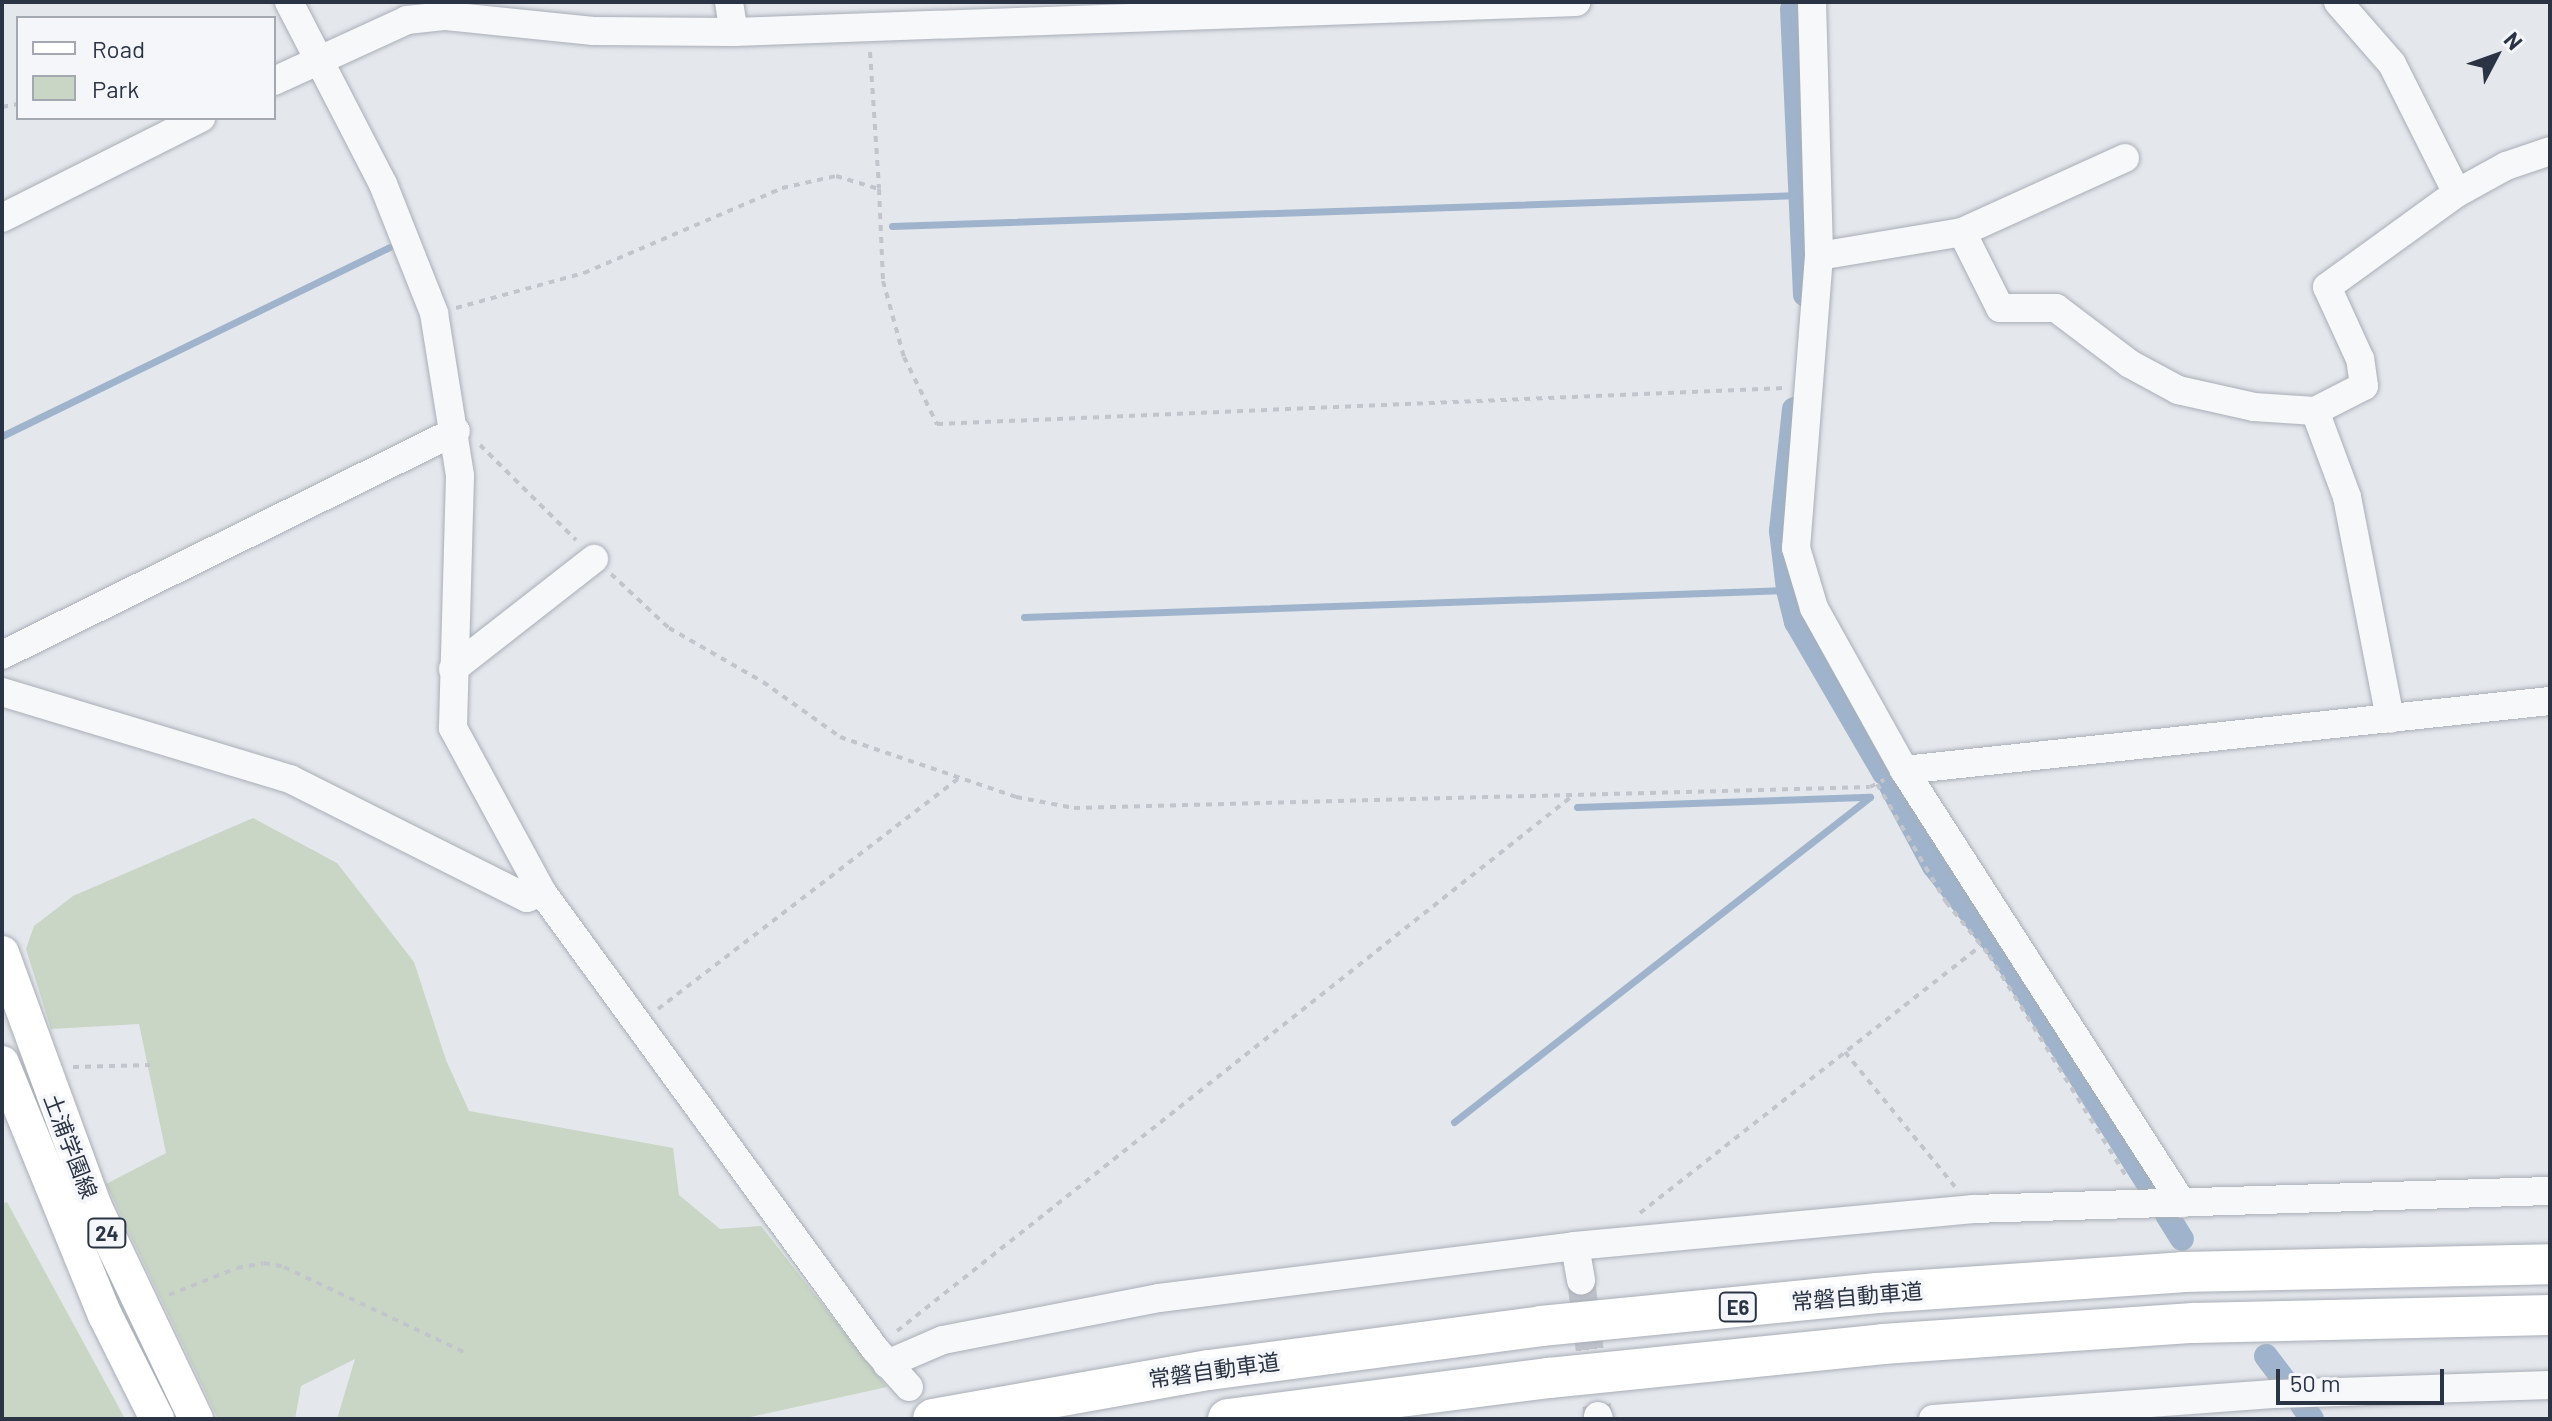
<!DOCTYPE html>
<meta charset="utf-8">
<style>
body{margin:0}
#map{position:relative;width:2552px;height:1421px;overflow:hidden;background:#e4e7ec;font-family:Barlow,"Noto Sans JP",sans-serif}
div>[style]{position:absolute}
.green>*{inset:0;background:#c9d6c5}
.stream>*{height:7px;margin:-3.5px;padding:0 3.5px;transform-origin:3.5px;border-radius:3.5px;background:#9fb4cc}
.canal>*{height:24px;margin:-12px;padding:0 12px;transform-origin:12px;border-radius:12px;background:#9fb4cc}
.minor-tunnel>*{height:28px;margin-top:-14px;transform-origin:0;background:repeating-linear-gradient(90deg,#bfc3cb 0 28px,transparent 0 42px)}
.path>*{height:4px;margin-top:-2px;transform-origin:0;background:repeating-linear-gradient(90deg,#c2c5cb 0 6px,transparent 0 12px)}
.roads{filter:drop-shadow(0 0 2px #a9aeb7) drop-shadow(0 0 2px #a9aeb7)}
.minor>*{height:28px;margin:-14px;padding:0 14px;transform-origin:14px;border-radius:14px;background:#f7f8fa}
.major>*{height:34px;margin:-17px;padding:0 17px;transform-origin:17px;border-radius:17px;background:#fff}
.highway>*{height:40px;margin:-20px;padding:0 20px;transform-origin:20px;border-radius:20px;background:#fff}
span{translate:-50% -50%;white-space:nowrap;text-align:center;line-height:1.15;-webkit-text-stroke:7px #f4f6f9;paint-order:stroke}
.shield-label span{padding:2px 6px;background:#f4f6f9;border:2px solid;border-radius:6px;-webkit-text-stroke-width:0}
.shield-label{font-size:20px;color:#2b3445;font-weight:700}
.street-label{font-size:22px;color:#2b3445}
.frame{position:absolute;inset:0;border:4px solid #2b3445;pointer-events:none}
.legend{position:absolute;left:16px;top:16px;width:260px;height:104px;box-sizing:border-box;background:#f4f6f9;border:2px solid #a4a8b1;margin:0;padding:10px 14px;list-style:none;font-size:24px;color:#2b3445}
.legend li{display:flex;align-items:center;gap:16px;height:40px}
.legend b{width:40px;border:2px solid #a4a8b1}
.north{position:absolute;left:2456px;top:16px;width:80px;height:80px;-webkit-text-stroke:6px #f4f6f9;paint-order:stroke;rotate:49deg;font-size:22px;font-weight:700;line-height:32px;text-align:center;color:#2b3445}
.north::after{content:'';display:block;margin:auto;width:28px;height:36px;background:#2b3445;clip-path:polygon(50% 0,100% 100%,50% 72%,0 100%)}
.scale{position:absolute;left:2276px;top:1369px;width:168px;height:36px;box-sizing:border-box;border:4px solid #2b3445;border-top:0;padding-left:10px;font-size:24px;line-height:28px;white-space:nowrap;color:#2b3445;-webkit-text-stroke:6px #f4f6f9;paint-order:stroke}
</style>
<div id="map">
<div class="green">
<i style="clip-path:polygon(253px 818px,337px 863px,414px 962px,446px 1060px,469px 1111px,673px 1148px,679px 1195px,720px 1229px,761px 1226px,887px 1387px,741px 1419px,337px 1419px,355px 1359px,301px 1386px,295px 1419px,218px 1419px,106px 1184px,166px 1153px,139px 1024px,51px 1029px,26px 949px,34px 926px,73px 896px)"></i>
<i style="clip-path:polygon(7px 1202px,117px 1404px,125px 1419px,2px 1419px,2px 1204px)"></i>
</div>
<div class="stream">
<i style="left:892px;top:226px;width:911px;rotate:-1.95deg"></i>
<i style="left:2px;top:436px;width:431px;rotate:-26deg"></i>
<i style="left:1024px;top:617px;width:764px;rotate:-2.02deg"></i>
<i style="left:1577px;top:807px;width:293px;rotate:-2deg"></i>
<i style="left:1454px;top:1122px;width:528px;rotate:-38deg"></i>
</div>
<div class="canal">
<i style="left:1792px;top:9px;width:286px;rotate:87.4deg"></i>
<i style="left:1794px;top:409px;width:123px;rotate:96.1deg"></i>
<i style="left:1781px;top:531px;width:59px;rotate:83.2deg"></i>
<i style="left:1788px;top:590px;width:33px;rotate:76deg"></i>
<i style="left:1796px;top:622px;width:175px;rotate:59.8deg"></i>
<i style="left:1890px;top:784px;width:93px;rotate:61.8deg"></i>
<i style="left:1934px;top:866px;width:109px;rotate:52.1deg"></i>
<i style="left:2001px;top:952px;width:282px;rotate:57.6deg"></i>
<i style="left:2167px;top:1215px;width:28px;rotate:58deg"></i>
<i style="left:2266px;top:1356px;width:36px;rotate:53deg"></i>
<i style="left:2302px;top:1405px;width:17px;rotate:54deg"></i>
</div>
<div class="minor-tunnel">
<i style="left:1581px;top:1280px;width:137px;rotate:82.9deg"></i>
</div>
<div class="path">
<i style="left:870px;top:52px;width:137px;rotate:86.2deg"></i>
<i style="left:2px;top:107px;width:16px;rotate:-11deg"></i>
<i style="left:456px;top:308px;width:133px;rotate:-15.3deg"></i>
<i style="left:584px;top:273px;width:215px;rotate:-23.2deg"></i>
<i style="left:782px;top:188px;width:55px;rotate:-12.5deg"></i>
<i style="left:836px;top:176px;width:45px;rotate:16.8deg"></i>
<i style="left:879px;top:189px;width:92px;rotate:87.5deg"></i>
<i style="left:883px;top:281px;width:79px;rotate:74.6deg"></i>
<i style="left:904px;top:357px;width:75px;rotate:63.8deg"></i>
<i style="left:937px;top:424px;width:848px;rotate:-2.43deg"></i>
<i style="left:480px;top:445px;width:135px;rotate:44.7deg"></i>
<i style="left:611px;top:574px;width:79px;rotate:43deg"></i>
<i style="left:669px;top:628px;width:108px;rotate:29.9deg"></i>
<i style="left:763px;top:682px;width:95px;rotate:35.5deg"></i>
<i style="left:840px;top:737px;width:186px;rotate:18.8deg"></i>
<i style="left:1016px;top:797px;width:59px;rotate:10.7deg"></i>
<i style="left:1074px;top:808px;width:796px;rotate:-1.51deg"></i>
<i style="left:1870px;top:787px;width:16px;rotate:-27deg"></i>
<i style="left:1877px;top:784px;width:137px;rotate:59.7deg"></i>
<i style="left:1946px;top:902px;width:68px;rotate:50.9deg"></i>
<i style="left:1989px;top:955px;width:264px;rotate:58.2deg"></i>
<i style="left:658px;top:1009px;width:378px;rotate:-37.5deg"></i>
<i style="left:1845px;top:1052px;width:174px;rotate:50.8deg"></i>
<i style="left:73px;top:1067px;width:77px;rotate:-1.5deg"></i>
<i style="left:1640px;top:1213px;width:433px;rotate:-38.1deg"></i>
<i style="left:169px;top:1295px;width:73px;rotate:-21.7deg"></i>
<i style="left:237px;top:1268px;width:27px;rotate:-10deg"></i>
<i style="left:264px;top:1263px;width:20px;rotate:11deg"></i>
<i style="left:284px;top:1267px;width:199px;rotate:25.3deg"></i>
<i style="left:897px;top:1331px;width:860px;rotate:-38.39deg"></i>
</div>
<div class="roads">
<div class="minor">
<i style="left:289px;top:2px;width:205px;rotate:62.7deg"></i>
<i style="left:383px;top:184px;width:139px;rotate:68.4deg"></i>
<i style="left:434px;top:313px;width:165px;rotate:80.9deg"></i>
<i style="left:460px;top:476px;width:252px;rotate:91.6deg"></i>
<i style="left:453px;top:728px;width:187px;rotate:61.5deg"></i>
<i style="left:542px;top:892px;width:565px;rotate:53.92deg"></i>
<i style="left:875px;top:1349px;width:51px;rotate:48.2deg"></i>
<i style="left:729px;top:2px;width:30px;rotate:81deg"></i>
<i style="left:1812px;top:2px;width:254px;rotate:88.4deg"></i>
<i style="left:1819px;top:256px;width:293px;rotate:94.5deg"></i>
<i style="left:1796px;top:548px;width:63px;rotate:73.3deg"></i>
<i style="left:1814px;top:608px;width:185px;rotate:60.9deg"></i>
<i style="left:1904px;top:770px;width:515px;rotate:57.3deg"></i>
<i style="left:2338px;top:2px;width:82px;rotate:48.9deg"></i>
<i style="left:2392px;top:64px;width:144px;rotate:63.3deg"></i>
<i style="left:274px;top:81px;width:146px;rotate:-24.6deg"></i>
<i style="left:407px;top:20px;width:39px;rotate:-6deg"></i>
<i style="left:446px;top:16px;width:148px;rotate:5.8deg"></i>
<i style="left:593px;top:31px;width:141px;rotate:0.4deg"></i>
<i style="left:734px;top:32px;width:843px;rotate:-2.04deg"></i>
<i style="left:2px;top:218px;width:223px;rotate:-26.7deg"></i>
<i style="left:1962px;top:232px;width:85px;rotate:63.4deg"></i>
<i style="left:2000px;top:308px;width:56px"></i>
<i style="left:2056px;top:308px;width:93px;rotate:37.1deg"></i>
<i style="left:2130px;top:364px;width:55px;rotate:28.4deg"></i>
<i style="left:2178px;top:390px;width:78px;rotate:12.6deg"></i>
<i style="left:2254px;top:407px;width:61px;rotate:3.8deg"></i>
<i style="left:2315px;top:411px;width:55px;rotate:-27deg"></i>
<i style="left:2364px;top:386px;width:27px;rotate:-98deg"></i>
<i style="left:2360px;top:359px;width:79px;rotate:-114.6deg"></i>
<i style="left:2327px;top:287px;width:160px;rotate:-35.9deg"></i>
<i style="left:2457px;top:193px;width:56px;rotate:-28.9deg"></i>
<i style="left:2506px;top:166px;width:46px;rotate:-18.8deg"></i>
<i style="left:1819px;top:256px;width:145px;rotate:-9.5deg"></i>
<i style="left:1962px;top:232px;width:179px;rotate:-24.4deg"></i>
<i style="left:2315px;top:411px;width:92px;rotate:69.6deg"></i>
<i style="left:2347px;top:497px;width:226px;rotate:79deg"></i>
<i style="left:2px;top:655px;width:506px;rotate:-26.26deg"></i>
<i style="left:453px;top:669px;width:179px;rotate:-38deg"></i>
<i style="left:2px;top:692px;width:301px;rotate:16.8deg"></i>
<i style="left:290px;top:779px;width:265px;rotate:26.7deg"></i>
<i style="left:527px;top:898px;width:16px;rotate:-22deg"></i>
<i style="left:1904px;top:770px;width:650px;rotate:-6.1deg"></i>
<i style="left:1575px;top:1246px;width:35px;rotate:80deg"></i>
<i style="left:887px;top:1364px;width:61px;rotate:-23.2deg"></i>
<i style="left:943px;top:1340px;width:220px;rotate:-11deg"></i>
<i style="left:1159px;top:1298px;width:419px;rotate:-7.1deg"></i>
<i style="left:1575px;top:1246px;width:400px;rotate:-5.3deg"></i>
<i style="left:1973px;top:1209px;width:577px;rotate:-1.79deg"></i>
<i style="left:1598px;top:1416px;width:3px;rotate:72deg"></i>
<i style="left:1933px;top:1419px;width:344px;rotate:-4.2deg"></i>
<i style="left:2276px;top:1394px;width:274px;rotate:-1.9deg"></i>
</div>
<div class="major">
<i style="left:2px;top:953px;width:268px;rotate:69.9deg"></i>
<i style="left:94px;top:1205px;width:237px;rotate:64.5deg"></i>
<i style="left:2px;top:1063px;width:272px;rotate:67.8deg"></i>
<i style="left:105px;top:1315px;width:116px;rotate:63.4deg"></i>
</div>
<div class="highway">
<i style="left:933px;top:1419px;width:280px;rotate:-10.1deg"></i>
<i style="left:1209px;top:1370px;width:335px;rotate:-7.5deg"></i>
<i style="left:1541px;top:1326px;width:338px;rotate:-5.6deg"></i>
<i style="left:1877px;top:1293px;width:306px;rotate:-3.9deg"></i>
<i style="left:2182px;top:1272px;width:368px;rotate:-1.2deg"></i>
<i style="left:1228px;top:1419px;width:324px;rotate:-7.3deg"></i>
<i style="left:1549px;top:1378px;width:336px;rotate:-5.8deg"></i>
<i style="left:1883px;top:1344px;width:311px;rotate:-3.9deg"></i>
<i style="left:2193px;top:1323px;width:357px;rotate:-1.3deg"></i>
</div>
</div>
<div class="shield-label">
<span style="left:107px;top:1233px">24</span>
<span style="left:1738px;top:1307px">E6</span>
</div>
<div class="street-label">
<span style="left:71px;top:1146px;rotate:69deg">土浦学園線</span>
<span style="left:1857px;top:1296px;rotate:-5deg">常磐自動車道</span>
<span style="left:1214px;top:1370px;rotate:-8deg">常磐自動車道</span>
</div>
<div class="frame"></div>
<ul class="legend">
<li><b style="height:10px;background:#fff"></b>Road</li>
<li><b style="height:22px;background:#c9d6c5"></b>Park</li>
</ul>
<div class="north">N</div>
<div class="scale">50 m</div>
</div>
